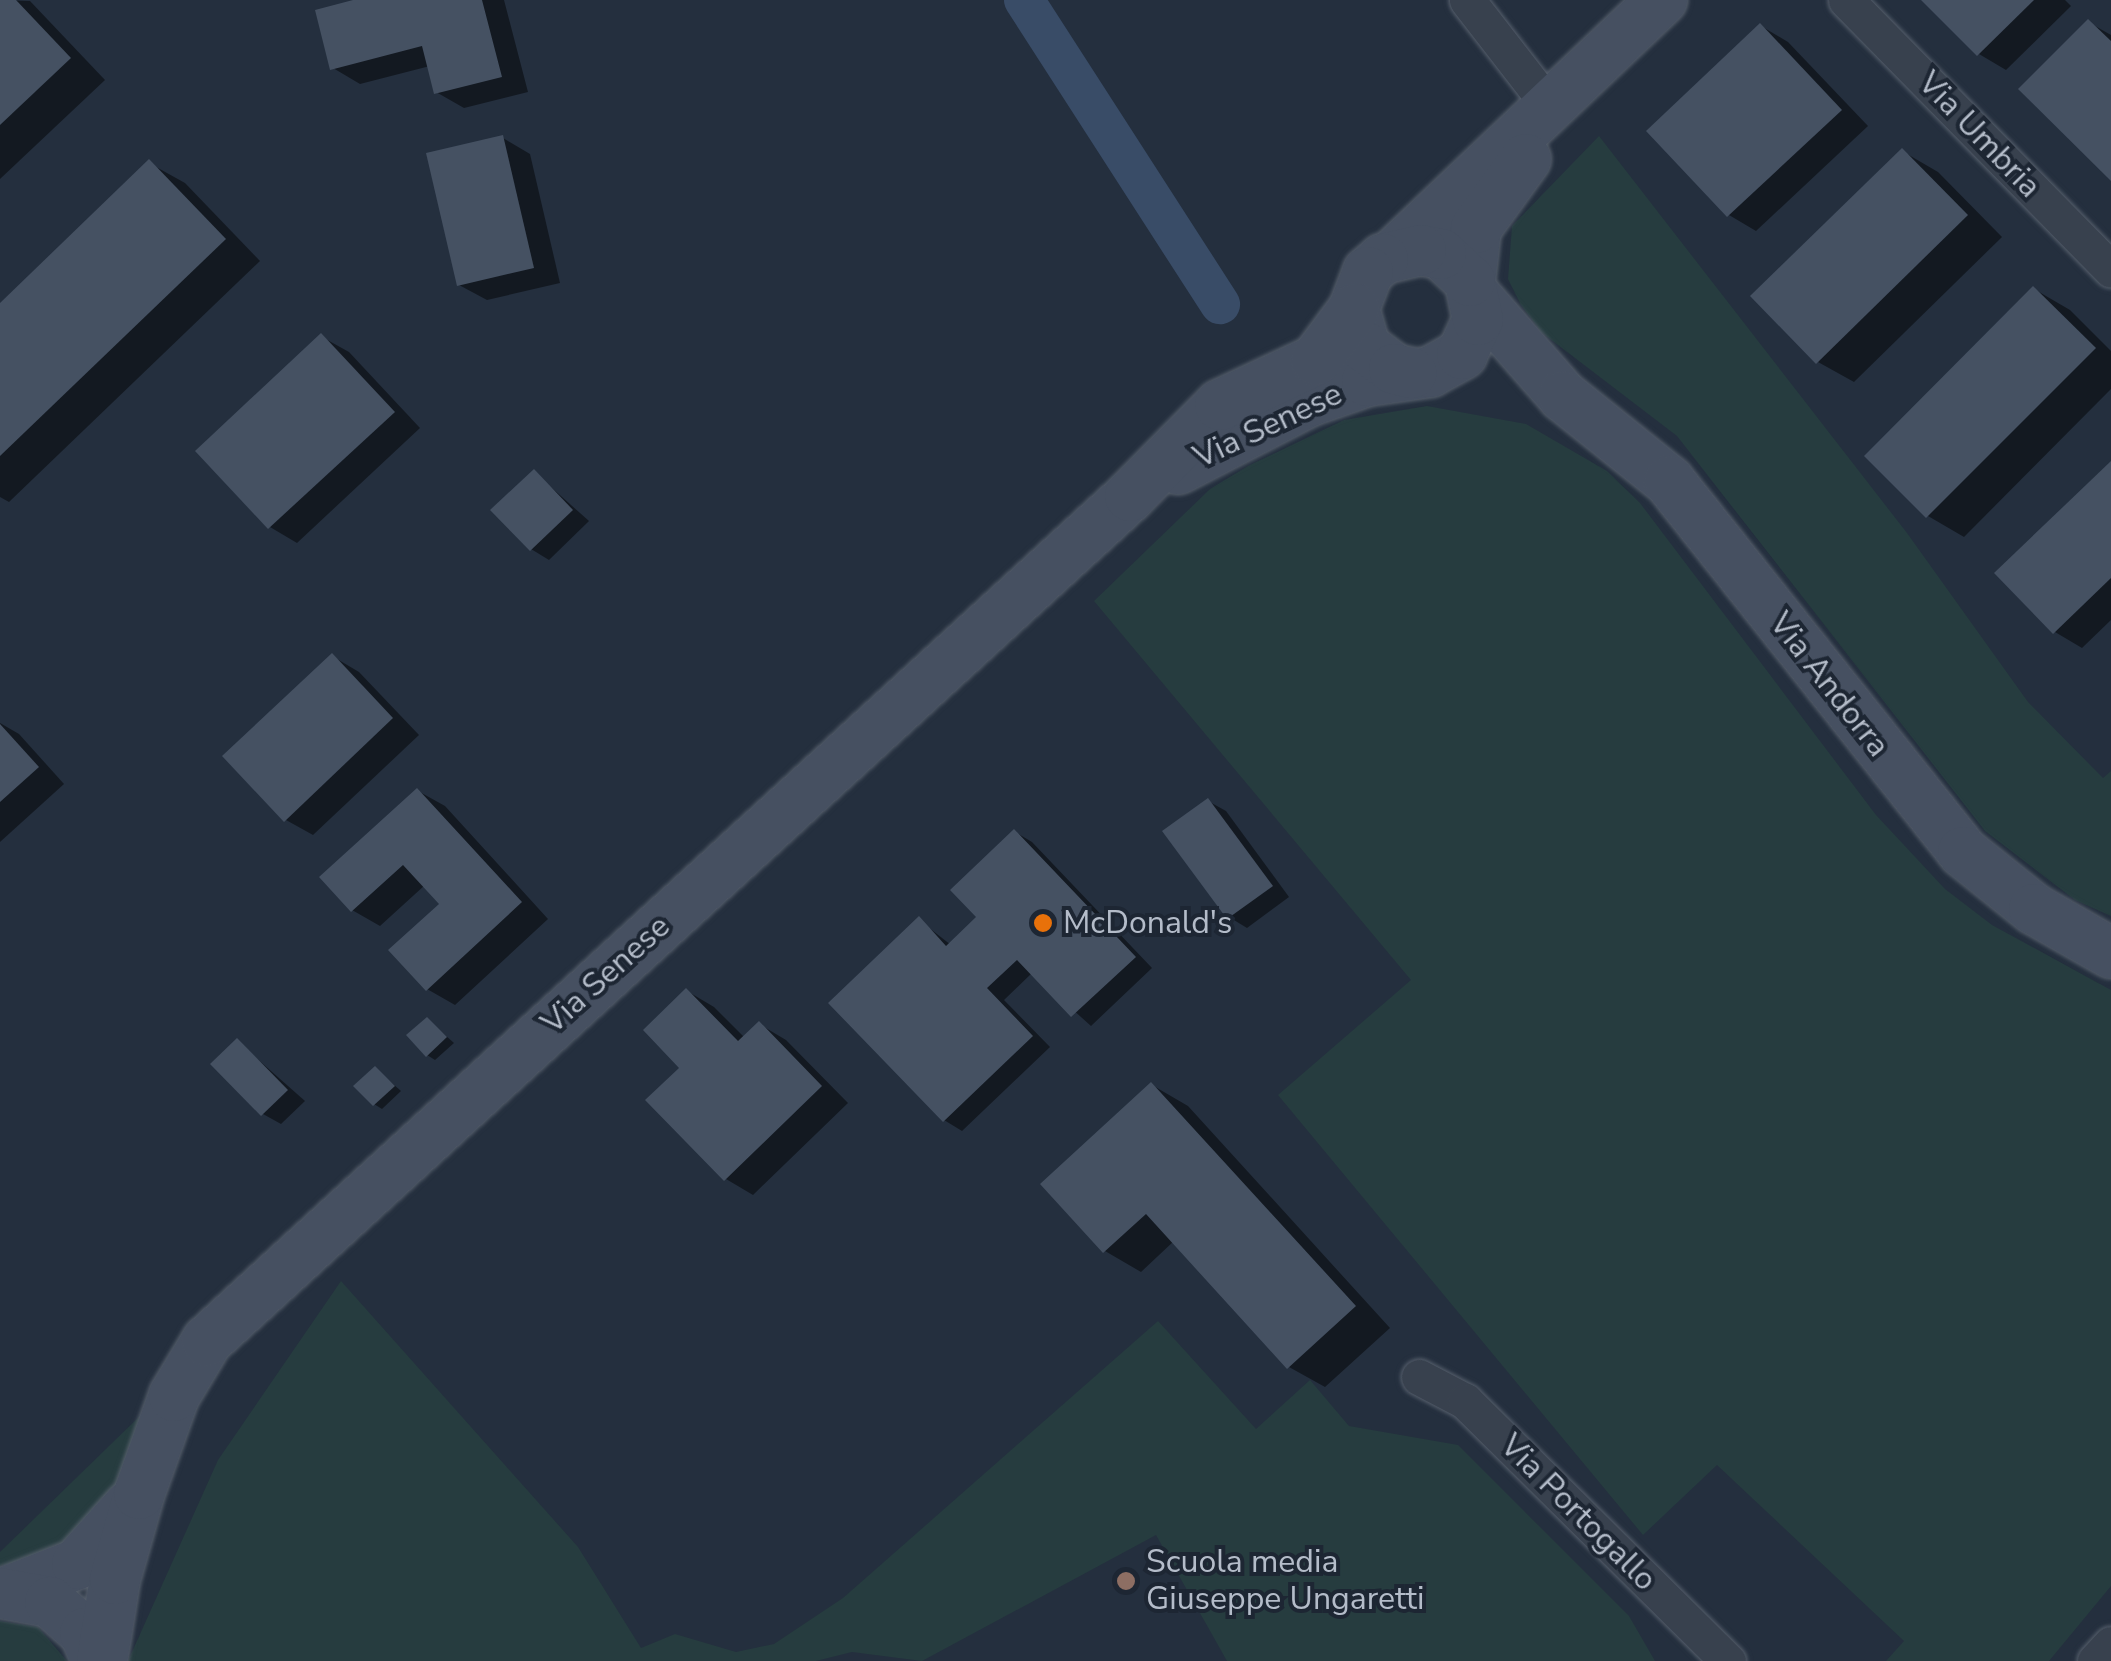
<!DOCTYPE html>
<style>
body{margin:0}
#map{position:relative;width:2111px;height:1661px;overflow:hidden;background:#242f3e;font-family:"Nunito Sans",sans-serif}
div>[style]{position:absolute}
.green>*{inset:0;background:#263c3f}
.shadow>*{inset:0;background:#0007}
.canal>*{height:40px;margin:-20px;padding:0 20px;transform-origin:20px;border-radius:20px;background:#394c67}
.building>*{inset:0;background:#455162}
.roads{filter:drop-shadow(0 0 2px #565f6c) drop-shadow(0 0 2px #565f6c)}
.street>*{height:35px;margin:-17.5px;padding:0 17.5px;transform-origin:17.5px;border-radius:17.5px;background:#38414e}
.secondary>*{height:50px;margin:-25px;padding:0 25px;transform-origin:25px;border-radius:25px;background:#465061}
.dots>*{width:28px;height:28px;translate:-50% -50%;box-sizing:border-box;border:5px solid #1d2633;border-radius:50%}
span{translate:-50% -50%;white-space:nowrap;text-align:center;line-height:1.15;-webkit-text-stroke:8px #1d2633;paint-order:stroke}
.street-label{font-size:32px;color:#b4bcc9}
.poi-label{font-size:32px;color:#b4bcc9}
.left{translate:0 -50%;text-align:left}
</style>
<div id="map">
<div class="green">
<i style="clip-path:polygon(1599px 136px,1907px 533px,2028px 702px,2103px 778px,2111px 771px,2111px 916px,2075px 900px,1985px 831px,1677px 436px,1541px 332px,1521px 305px,1508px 279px,1512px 226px)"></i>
<i style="clip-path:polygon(1427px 406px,1526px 424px,1607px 471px,1640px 503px,1876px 815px,1945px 889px,1992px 925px,2111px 990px,2111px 1586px,2049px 1661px,1886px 1661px,1904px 1641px,1717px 1465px,1643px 1535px,1278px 1095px,1411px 980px,1094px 601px,1210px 489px,1248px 466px,1344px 420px)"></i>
<i style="clip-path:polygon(341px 1281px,578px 1547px,641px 1648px,675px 1634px,736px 1652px,774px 1644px,843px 1598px,1158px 1321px,1256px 1429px,1310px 1380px,1349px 1426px,1458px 1445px,1629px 1616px,1655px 1661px,1227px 1661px,1156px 1535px,922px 1661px,852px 1652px,816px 1661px,128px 1661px,218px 1460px)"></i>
<i style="clip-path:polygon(144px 1412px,115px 1487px,78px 1529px,52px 1553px,0 1566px,0 1552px)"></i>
<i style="clip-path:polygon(0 1621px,38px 1627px,67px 1661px,0 1661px)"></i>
</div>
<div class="shadow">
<i style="clip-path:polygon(0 0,30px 1px,105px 80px,0 179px)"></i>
<i style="clip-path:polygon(364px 0,504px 0,528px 92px,464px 108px,436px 92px,430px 66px,360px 84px,333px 68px)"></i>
<i style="clip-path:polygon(1925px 0,2065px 0,2071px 6px,2006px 70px,1979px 54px)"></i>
<i style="clip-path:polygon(2088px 22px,2111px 35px,2111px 178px)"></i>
<i style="clip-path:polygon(1761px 26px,1788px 42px,1868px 126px,1756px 231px,1729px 215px,1649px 131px)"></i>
<i style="clip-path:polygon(503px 138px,530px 154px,560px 283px,487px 300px,459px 285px)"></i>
<i style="clip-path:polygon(1902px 151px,1938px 172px,2002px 237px,1854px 382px,1818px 362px)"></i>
<i style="clip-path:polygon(149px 163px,185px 183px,260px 261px,9px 502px,0 497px,0 306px)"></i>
<i style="clip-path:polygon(2034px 289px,2070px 310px,2111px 351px,2111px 389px,1964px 537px,1928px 516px,1867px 456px)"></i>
<i style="clip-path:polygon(322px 337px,349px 352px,420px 428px,297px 543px,270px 527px)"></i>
<i style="clip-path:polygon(2111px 464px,2111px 620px,2082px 648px,2055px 632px)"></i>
<i style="clip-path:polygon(534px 472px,589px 521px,549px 560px,531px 549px)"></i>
<i style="clip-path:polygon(332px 656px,359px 672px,419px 735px,313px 835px,286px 820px)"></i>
<i style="clip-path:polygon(0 723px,19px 734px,64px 784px,0 842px)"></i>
<i style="clip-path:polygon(418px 791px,445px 806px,548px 919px,455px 1005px,427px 989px,442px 904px,425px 885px,380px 926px,352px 910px)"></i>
<i style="clip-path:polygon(1208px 801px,1226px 811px,1289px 897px,1247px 928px,1229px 917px)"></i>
<i style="clip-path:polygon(1015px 832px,1032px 842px,1152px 968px,1091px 1026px,1032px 973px,1004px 1000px,1050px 1047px,962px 1131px,944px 1120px,919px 920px,951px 945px,980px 917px)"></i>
<i style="clip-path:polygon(687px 991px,714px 1007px,745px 1038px,759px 1024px,786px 1040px,848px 1103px,753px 1195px,726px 1179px)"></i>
<i style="clip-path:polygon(428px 1020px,454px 1043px,435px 1060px,427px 1055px)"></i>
<i style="clip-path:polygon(237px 1041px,305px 1101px,281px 1124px,263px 1114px)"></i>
<i style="clip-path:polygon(376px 1069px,401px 1091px,382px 1109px,374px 1104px)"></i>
<i style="clip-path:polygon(1152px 1085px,1188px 1106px,1390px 1328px,1325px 1387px,1289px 1367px,1174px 1241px,1141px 1272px,1105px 1251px)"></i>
</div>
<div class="canal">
<i style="left:1024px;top:0;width:362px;rotate:57.2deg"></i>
</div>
<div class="building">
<i style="clip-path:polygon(0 0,16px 0,71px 58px,0 125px)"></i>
<i style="clip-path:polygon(353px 0,482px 0,502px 77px,434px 94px,422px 46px,330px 70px,315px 10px)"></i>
<i style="clip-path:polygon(1921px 0,2034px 0,1977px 56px)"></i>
<i style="clip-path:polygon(2088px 19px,2111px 41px,2111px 181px,2018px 89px)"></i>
<i style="clip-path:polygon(1760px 23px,1842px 110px,1727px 217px,1646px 131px)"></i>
<i style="clip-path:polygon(503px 135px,534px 268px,457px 286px,426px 153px)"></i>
<i style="clip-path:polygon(1902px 148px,1968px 215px,1816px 364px,1750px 296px)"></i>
<i style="clip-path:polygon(149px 159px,226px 239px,0 456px,0 303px)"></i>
<i style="clip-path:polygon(2033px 286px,2096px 348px,1926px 518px,1864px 456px)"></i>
<i style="clip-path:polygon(321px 333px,395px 412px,268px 529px,195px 451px)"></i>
<i style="clip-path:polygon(2111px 461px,2111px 578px,2053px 634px,1994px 573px)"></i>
<i style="clip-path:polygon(534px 469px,573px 510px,530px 551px,490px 510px)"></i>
<i style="clip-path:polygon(332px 653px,393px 718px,284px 822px,222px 756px)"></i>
<i style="clip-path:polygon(0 724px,39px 767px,0 802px)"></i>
<i style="clip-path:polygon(417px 788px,522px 902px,426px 991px,388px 950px,439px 904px,403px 865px,351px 912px,319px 877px)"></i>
<i style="clip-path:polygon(1208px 798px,1273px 886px,1227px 919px,1162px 831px)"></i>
<i style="clip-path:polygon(1014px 829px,1136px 957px,1071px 1017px,1017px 960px,987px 988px,1033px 1036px,943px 1122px,828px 1003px,919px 916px,946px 946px,976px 917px,950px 890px)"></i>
<i style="clip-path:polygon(686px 988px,738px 1041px,759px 1021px,822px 1086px,724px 1181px,645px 1100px,679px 1068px,643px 1030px)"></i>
<i style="clip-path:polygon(427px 1017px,447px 1037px,426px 1057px,406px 1035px)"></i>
<i style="clip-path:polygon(237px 1038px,288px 1090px,261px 1116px,210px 1064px)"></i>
<i style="clip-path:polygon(375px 1066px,395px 1086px,373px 1106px,353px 1086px)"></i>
<i style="clip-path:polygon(1151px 1082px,1356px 1306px,1287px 1369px,1146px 1214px,1103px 1253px,1040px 1184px)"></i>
</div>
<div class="roads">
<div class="street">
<i style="left:1467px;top:0;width:130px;rotate:52.2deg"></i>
<i style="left:1846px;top:0;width:378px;rotate:45.5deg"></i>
<i style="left:1419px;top:1377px;width:52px;rotate:27.6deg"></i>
<i style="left:1465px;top:1401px;width:370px;rotate:44.7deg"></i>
<i style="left:2095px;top:1661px;width:23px;rotate:-47deg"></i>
</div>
<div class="secondary">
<i style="left:1393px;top:255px;width:371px;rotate:-43.5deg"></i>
<i style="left:1470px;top:281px;width:53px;rotate:-83.5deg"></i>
<i style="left:1476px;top:228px;width:85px;rotate:-54.1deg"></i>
<i style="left:1478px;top:299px;width:129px;rotate:48.8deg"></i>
<i style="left:1563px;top:396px;width:136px;rotate:38.7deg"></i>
<i style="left:1669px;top:481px;width:473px;rotate:51.6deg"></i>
<i style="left:1963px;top:852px;width:91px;rotate:38.8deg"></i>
<i style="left:2034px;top:909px;width:89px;rotate:29.7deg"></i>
<i style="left:1178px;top:469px;width:148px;rotate:-27.3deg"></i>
<i style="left:1310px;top:401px;width:60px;rotate:-19.3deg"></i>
<i style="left:1367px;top:381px;width:64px;rotate:-8.1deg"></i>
<i style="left:1430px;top:372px;width:37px;rotate:-29deg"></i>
<i style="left:1462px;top:354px;width:38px;rotate:-65deg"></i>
<i style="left:1478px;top:320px;width:40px;rotate:-102deg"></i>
<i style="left:1470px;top:281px;width:40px;rotate:-137deg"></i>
<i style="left:1441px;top:254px;width:20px;rotate:-169deg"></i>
<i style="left:1421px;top:250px;width:39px;rotate:167deg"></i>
<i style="left:1383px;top:259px;width:20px;rotate:139deg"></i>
<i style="left:1368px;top:272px;width:40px;rotate:111deg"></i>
<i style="left:1354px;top:309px;width:40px;rotate:74deg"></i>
<i style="left:1365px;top:347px;width:36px;rotate:37deg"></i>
<i style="left:1394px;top:369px;width:18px;rotate:13deg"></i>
<i style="left:6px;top:1592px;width:76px;rotate:-21.5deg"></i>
<i style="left:77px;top:1564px;width:78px;rotate:-48.1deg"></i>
<i style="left:0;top:1593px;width:51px;rotate:10.2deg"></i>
<i style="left:50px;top:1602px;width:47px;rotate:41.5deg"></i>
<i style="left:85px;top:1633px;width:30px;rotate:67deg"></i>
<i style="left:102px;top:1661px;width:83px;rotate:-81deg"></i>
<i style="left:115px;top:1579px;width:88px;rotate:-74.2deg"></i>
<i style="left:139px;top:1494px;width:104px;rotate:-70.3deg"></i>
<i style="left:174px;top:1396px;width:64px;rotate:-59deg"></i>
<i style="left:207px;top:1341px;width:1251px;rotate:-42.47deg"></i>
<i style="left:1130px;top:496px;width:128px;rotate:-45.3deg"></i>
<i style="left:1220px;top:405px;width:106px;rotate:-25.1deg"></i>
<i style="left:1316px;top:360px;width:64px;rotate:-53.3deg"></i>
</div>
</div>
<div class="dots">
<i style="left:1043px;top:923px;background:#e8710a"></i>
<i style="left:1126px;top:1581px;background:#8d6e63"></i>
</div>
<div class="street-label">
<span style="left:1979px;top:135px;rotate:46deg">Via Umbria</span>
<span style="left:1268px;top:426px;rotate:-25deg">Via Senese</span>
<span style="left:1829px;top:685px;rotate:52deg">Via Andorra</span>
<span style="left:606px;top:975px;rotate:-42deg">Via Senese</span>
<span style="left:1578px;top:1513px;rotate:45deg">Via Portogallo</span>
</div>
<div class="poi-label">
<span class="left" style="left:1063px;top:923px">McDonald's</span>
<span class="left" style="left:1146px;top:1581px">Scuola media<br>Giuseppe Ungaretti</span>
</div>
</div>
